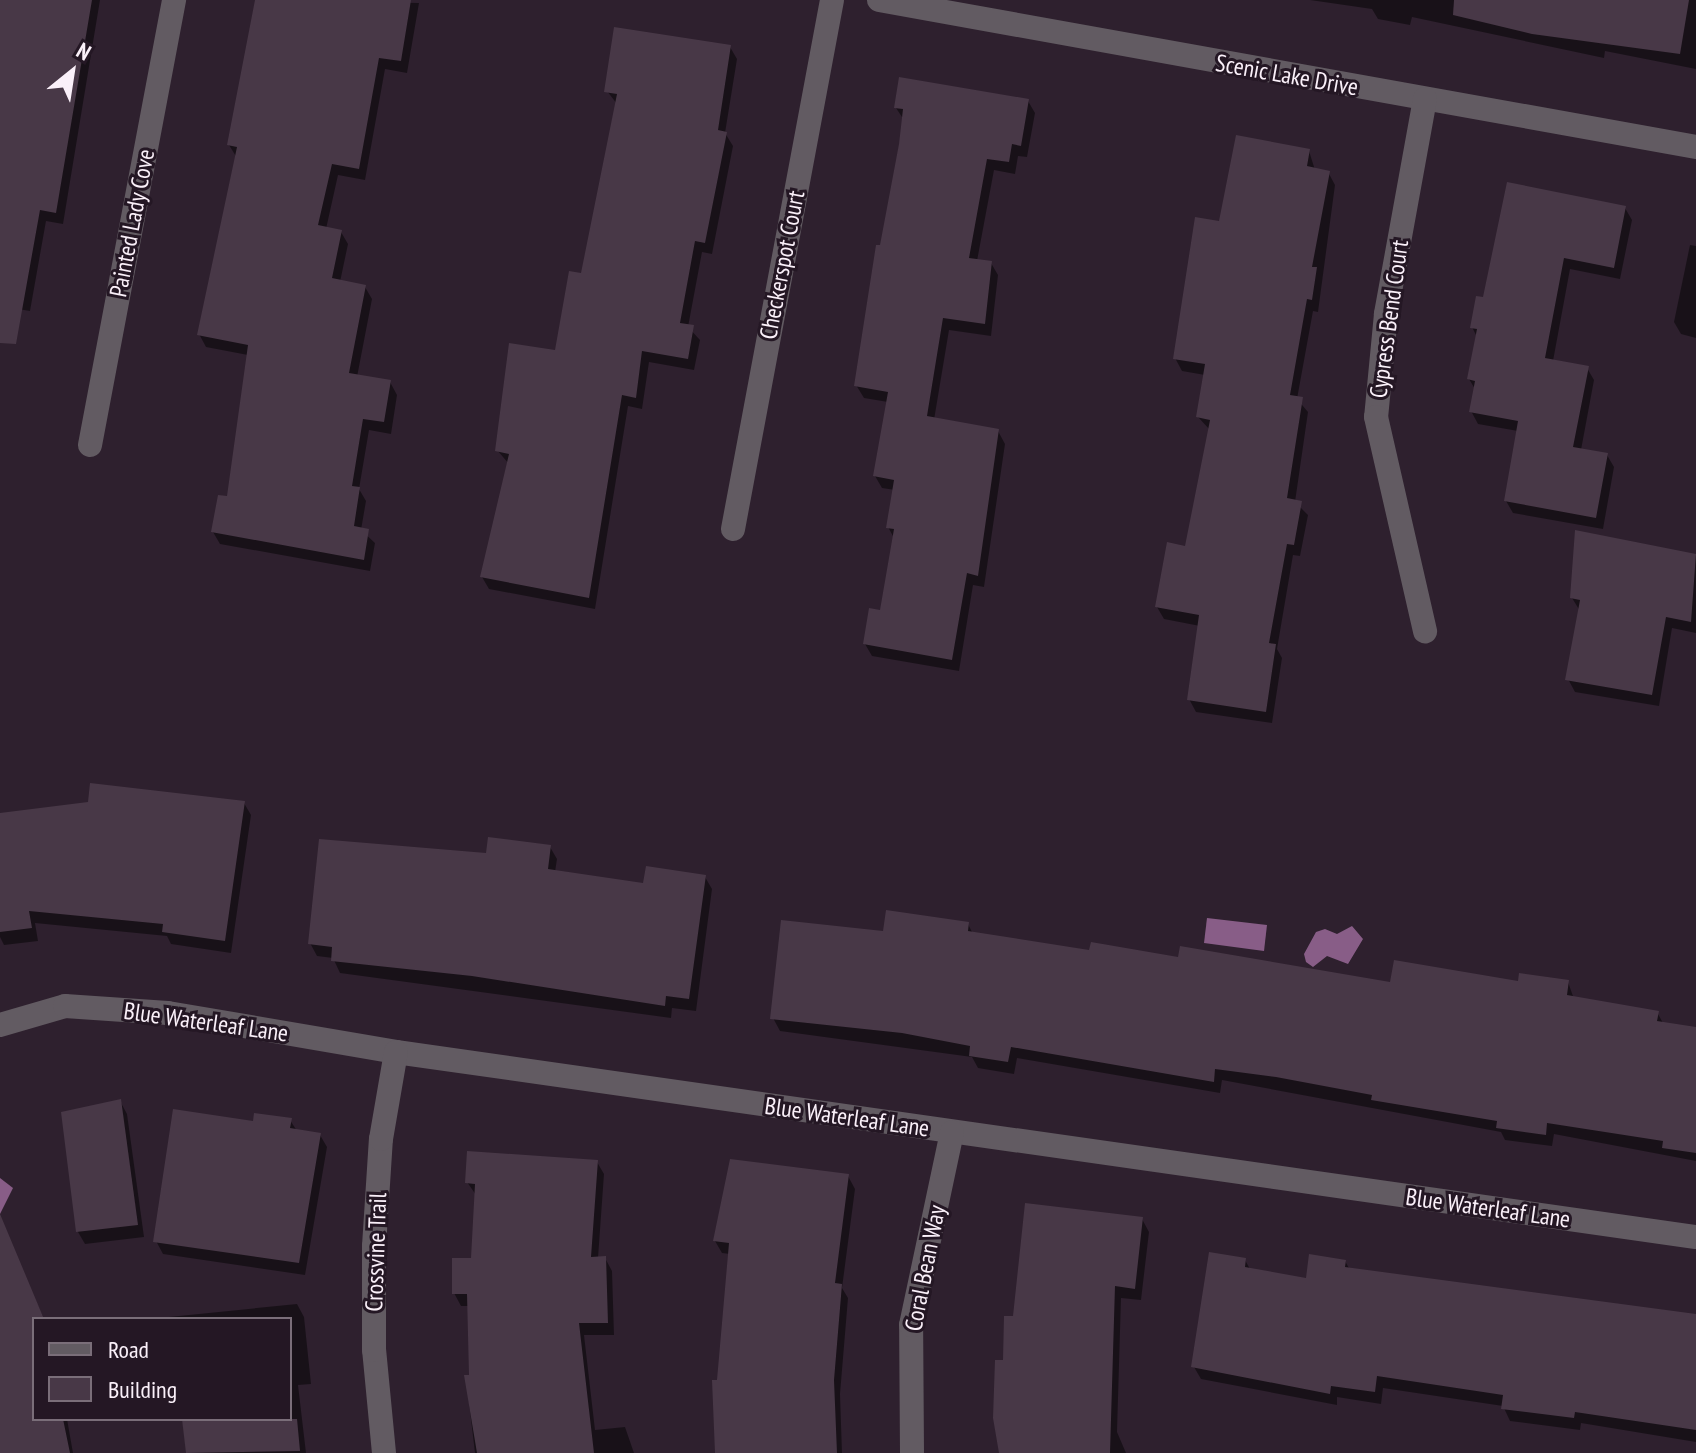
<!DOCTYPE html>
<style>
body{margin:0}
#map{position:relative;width:1696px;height:1453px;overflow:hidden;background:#2e202e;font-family:"PT Sans Narrow",sans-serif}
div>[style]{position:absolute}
.water>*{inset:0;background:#885d87}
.shadow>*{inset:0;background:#0007}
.building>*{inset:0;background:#483847}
.street>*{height:24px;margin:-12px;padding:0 12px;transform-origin:12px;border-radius:12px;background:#625b62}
span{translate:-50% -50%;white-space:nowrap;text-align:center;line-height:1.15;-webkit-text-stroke:6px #241724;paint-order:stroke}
.street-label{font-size:24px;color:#faf0f9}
.legend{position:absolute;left:32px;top:1317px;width:260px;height:104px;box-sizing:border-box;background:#241724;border:2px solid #7a6e79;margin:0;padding:10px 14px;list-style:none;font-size:24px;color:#faf0f9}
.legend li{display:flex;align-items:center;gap:16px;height:40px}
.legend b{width:40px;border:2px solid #7a6e79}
.north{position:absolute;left:32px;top:32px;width:80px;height:80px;-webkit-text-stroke:6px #241724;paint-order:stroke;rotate:30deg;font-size:22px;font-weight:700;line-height:32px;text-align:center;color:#faf0f9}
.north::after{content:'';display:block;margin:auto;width:28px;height:36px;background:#faf0f9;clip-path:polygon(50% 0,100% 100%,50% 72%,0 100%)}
</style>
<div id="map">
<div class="water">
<i style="clip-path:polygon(1207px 918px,1267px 925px,1264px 951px,1204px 943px)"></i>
<i style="clip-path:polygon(1352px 926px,1363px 939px,1348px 964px,1327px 956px,1313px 967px,1306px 962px,1304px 954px,1316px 932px,1325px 929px,1337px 934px)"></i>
<i style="clip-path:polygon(0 1178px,13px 1188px,0 1214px)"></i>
</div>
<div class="shadow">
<i style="clip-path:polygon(0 0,100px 0,63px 224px,46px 221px,30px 311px,0 306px)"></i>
<i style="clip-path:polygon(256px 0,419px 3px,407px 73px,385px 69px,365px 180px,338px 175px,326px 229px,341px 232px,348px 244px,340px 282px,365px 287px,372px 299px,357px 377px,390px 382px,397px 395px,391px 434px,369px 430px,359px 489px,366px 501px,361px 530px,375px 543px,370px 571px,220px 544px,213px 532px,228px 499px,248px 355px,206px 347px,199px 334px,237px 158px,229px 145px)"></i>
<i style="clip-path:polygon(1310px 0,1696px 0,1696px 69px,1605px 51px,1604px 58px,1412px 17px,1410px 25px,1378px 19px,1372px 9px)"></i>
<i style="clip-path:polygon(730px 47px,737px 59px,725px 133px,733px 146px,712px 254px,702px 252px,688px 327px,700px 340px,694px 370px,649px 362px,642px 409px,628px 406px,595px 609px,489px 589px,482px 577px,509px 464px,497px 450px,557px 352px,582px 275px,617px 104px,607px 91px)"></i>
<i style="clip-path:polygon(1028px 101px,1035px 113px,1027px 157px,1018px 156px,1015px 174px,994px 170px,977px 261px,991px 263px,998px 275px,991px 336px,949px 330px,934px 420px,998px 431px,1005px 444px,984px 587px,973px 585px,959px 671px,872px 656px,865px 644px,881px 613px,894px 538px,888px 527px,895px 490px,882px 488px,875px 476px,888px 402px,864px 398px,856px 385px,904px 120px,896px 108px)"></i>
<i style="clip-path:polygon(1309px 151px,1315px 170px,1328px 172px,1335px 185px,1318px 312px,1313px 311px,1297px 399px,1308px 412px,1295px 502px,1308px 515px,1300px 556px,1293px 555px,1277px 649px,1282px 658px,1272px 723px,1196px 712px,1189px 699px,1200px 626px,1164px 619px,1157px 607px,1187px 548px,1210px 430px,1198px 417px,1205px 375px,1182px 371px,1175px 358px,1221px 223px)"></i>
<i style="clip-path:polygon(1625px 208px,1632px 220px,1620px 279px,1570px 269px,1553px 361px,1587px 368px,1594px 380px,1581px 450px,1607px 455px,1614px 467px,1603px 529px,1513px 513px,1506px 501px,1518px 431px,1478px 424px,1471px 411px,1475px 389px,1469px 379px,1477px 337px,1472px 327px,1484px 300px)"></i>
<i style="clip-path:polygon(1690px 245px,1696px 246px,1696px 338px,1681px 334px,1674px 322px)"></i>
<i style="clip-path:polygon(1577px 532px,1696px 556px,1696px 633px,1672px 628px,1659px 706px,1575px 692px,1568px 679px,1580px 611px,1572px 598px)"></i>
<i style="clip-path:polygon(244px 803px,251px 815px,231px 953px,171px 944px,167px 936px,35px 923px,38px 941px,4px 945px,0 937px,0 815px)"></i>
<i style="clip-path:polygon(550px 847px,557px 859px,555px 872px,645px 885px,705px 877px,712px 889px,696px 1011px,672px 1008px,671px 1018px,340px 973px,333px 958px,317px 956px,310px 943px,488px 855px)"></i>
<i style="clip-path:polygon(968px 924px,973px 934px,1091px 953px,1392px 984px,1568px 982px,1574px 999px,1657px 1012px,1664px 1025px,1696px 1030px,1696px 1161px,1554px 1134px,1552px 1146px,1505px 1140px,1501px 1132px,1222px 1080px,1220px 1093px,1017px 1058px,1014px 1074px,978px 1068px,972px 1057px,780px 1031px,773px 1018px,885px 934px)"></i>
<i style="clip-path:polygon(120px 1101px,127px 1114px,144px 1237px,85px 1244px,78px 1232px)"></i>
<i style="clip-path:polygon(290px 1120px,297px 1131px,320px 1135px,327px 1147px,305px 1275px,163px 1254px,156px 1241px,255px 1123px)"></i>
<i style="clip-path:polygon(597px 1162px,604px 1174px,598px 1258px,605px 1258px,612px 1271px,614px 1335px,584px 1335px,595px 1430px,625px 1427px,634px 1453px,475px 1453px,466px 1377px,471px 1377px,469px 1306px,461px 1306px,454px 1293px,473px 1260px,476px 1195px,467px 1182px)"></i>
<i style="clip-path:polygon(848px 1176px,855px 1189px,842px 1288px,848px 1298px,840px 1394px,842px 1453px,717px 1453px,730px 1254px,722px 1253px,715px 1241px)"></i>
<i style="clip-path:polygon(1142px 1219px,1149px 1232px,1141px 1300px,1121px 1298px,1117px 1432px,1126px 1453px,1001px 1453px,1005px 1362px,1014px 1318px)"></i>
<i style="clip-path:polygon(1245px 1260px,1251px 1271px,1307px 1280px,1345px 1261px,1350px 1270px,1696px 1316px,1696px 1442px,1581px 1423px,1580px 1430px,1510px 1421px,1503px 1406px,1383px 1388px,1381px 1404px,1337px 1397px,1337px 1405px,1201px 1379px,1194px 1367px)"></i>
<i style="clip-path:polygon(0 1264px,19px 1264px,44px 1319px,34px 1319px,34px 1419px,67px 1419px,73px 1453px,0 1453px)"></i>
<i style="clip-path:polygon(297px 1304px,304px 1317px,311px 1384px,298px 1385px,306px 1453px,188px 1453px,184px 1419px,290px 1419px,290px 1319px,159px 1318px)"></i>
</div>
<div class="building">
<i style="clip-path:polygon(0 0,92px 0,56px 213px,40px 210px,16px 344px,0 343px)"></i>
<i style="clip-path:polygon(255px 0,411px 0,401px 61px,379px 58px,359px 169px,332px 164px,318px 225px,342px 230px,332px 278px,366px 285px,349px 373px,391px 380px,384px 422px,363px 419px,352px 486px,360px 487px,354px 526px,369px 529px,364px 560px,211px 532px,218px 495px,227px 496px,248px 345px,197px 335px,237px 147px,227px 145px)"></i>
<i style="clip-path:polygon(1454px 0,1689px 0,1680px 54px,1532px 34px,1453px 15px)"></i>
<i style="clip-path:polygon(614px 27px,731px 45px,718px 130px,727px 132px,705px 243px,695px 241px,680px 323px,694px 325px,688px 359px,642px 351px,636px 398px,622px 395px,589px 598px,480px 577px,509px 454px,495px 451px,509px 343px,555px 350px,569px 271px,581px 273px,617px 94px,604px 92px)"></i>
<i style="clip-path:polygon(899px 77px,1029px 99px,1021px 146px,1012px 144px,1009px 162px,987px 159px,969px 258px,992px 261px,985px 324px,943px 318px,927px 416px,999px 429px,978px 576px,967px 573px,952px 660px,863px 644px,869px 608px,880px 610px,894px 529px,886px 528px,894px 480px,873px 476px,888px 392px,854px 386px,876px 245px,880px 245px,899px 144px,903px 109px,894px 108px)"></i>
<i style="clip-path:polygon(1236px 135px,1310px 149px,1307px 166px,1330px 171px,1312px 267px,1317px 267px,1312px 300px,1307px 299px,1290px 395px,1303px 397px,1287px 498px,1302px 501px,1294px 545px,1287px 544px,1269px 643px,1276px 644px,1266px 712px,1187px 700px,1199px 615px,1155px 607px,1167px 542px,1185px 546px,1210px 420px,1196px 417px,1205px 364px,1173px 359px,1195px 217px,1219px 221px)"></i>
<i style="clip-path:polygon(1507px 182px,1626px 206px,1614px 268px,1564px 258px,1545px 358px,1589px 366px,1573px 447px,1608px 453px,1596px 518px,1504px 501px,1518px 421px,1469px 412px,1475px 381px,1467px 379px,1477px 329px,1470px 328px,1476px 296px,1483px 297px)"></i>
<i style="clip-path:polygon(1575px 530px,1696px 554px,1691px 622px,1666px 617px,1652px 695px,1565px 680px,1580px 600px,1570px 598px)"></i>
<i style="clip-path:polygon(90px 783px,245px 801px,225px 941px,162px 932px,163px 924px,29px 911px,32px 928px,0 932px,0 813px,88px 802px)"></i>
<i style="clip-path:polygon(488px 837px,551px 845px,548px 869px,643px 883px,646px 866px,706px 875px,689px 999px,666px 996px,665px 1006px,472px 976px,331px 961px,332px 947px,308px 944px,319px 839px,486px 853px)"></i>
<i style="clip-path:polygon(886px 910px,969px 922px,968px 931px,1089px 950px,1091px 942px,1178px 957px,1180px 946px,1390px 982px,1394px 960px,1518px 981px,1519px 973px,1569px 980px,1567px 995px,1659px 1011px,1657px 1021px,1696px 1027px,1696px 1153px,1662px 1148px,1663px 1141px,1547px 1123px,1546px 1135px,1496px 1128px,1497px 1121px,1371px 1100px,1372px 1095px,1276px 1077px,1215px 1069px,1214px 1082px,1011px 1047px,1008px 1062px,969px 1056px,970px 1046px,902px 1033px,770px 1019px,781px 920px,883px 931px)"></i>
<i style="clip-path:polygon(121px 1099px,138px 1225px,76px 1232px,61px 1112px)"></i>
<i style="clip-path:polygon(173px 1109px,253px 1121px,254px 1113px,292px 1118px,290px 1128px,321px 1133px,299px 1263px,153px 1242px)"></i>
<i style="clip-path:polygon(467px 1151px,598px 1160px,591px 1257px,606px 1256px,608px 1323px,579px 1323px,594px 1453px,477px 1453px,464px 1375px,469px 1375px,467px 1294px,452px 1294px,452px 1258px,471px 1258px,475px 1184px,465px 1183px)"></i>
<i style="clip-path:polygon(730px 1159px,849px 1174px,835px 1283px,842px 1284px,834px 1380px,837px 1453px,715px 1453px,712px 1380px,717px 1380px,729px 1243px,713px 1241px)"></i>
<i style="clip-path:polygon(1025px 1203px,1143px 1217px,1135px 1289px,1115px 1286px,1110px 1453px,999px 1453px,993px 1418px,995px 1360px,1003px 1360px,1004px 1316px,1013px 1316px)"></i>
<i style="clip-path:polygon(0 1214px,44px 1319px,34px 1319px,34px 1419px,63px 1419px,70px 1453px,0 1453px)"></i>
<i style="clip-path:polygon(1209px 1252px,1246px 1258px,1245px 1267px,1306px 1278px,1309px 1254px,1346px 1260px,1345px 1267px,1696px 1314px,1696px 1430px,1575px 1412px,1574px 1418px,1501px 1409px,1503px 1395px,1377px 1376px,1375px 1392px,1331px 1386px,1330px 1394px,1191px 1367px)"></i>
<i style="clip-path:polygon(182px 1419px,297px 1419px,300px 1451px,186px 1453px)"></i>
</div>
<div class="street">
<i style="left:879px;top:0;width:830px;rotate:10.2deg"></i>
<i style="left:1425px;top:99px;width:219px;rotate:100.3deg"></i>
<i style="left:1386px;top:314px;width:103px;rotate:95.5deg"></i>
<i style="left:1376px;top:417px;width:220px;rotate:77.1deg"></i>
<i style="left:90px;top:445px;width:453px;rotate:-79.3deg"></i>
<i style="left:733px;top:529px;width:538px;rotate:-79.4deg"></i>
<i style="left:0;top:1025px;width:68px;rotate:-16.3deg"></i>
<i style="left:65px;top:1006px;width:103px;rotate:3.9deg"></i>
<i style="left:168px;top:1013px;width:231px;rotate:9.7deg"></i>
<i style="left:396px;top:1052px;width:1313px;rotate:8.1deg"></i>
<i style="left:384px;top:1453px;width:103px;rotate:-95.5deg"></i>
<i style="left:374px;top:1350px;width:104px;rotate:-90deg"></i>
<i style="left:374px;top:1246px;width:107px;rotate:-86.3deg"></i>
<i style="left:381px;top:1139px;width:88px;rotate:-80.2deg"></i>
<i style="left:912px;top:1453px;width:128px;rotate:-90.4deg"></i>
<i style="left:911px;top:1325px;width:197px;rotate:-78deg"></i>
</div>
<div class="street-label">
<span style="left:1287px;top:75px;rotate:10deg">Scenic Lake Drive</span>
<span style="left:132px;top:223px;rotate:-79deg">Painted Lady Cove</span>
<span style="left:782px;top:265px;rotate:-79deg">Checkerspot Court</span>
<span style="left:1389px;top:319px;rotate:-82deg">Cypress Bend Court</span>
<span style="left:206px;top:1022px;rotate:8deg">Blue Waterleaf Lane</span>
<span style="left:847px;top:1117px;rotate:8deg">Blue Waterleaf Lane</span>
<span style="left:1488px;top:1208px;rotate:8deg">Blue Waterleaf Lane</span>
<span style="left:376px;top:1252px;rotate:-88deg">Crossvine Trail</span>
<span style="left:925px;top:1268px;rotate:-79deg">Coral Bean Way</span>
</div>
<ul class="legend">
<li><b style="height:10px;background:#625b62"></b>Road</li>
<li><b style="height:22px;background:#483847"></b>Building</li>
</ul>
<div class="north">N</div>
</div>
